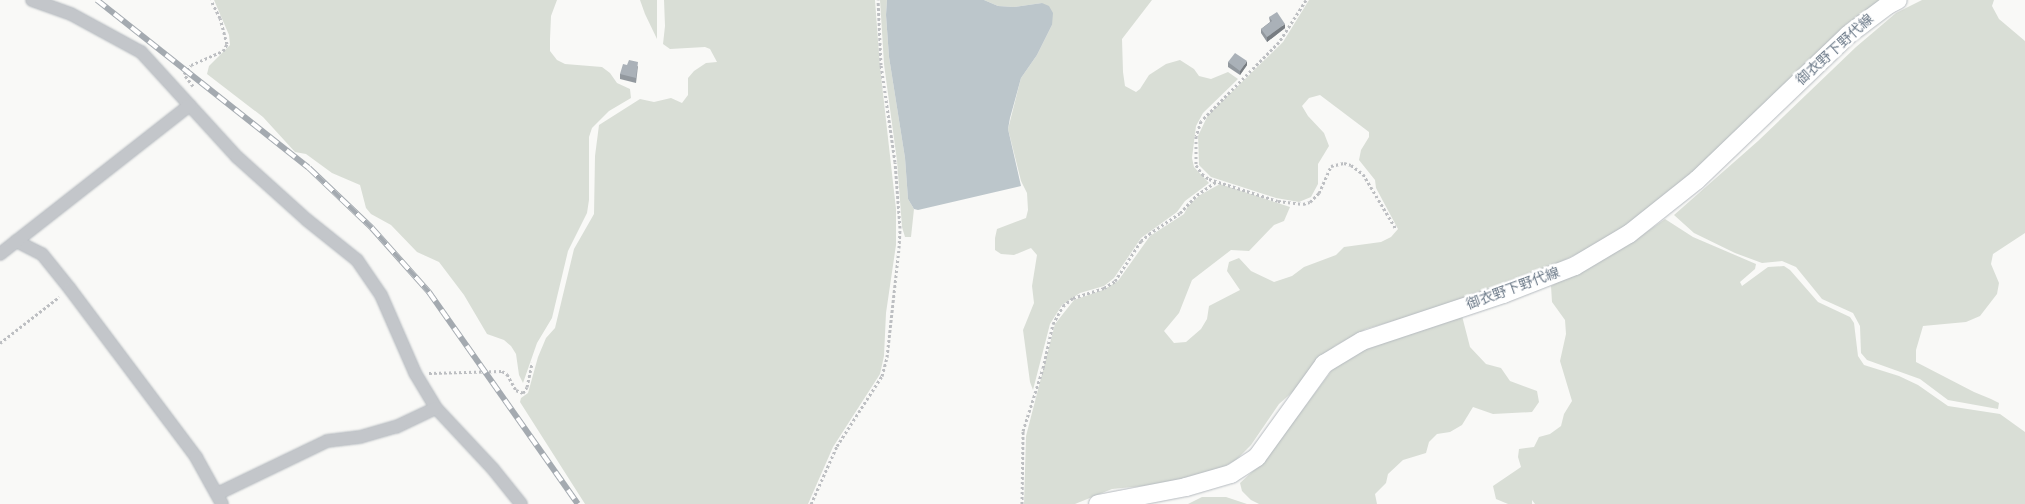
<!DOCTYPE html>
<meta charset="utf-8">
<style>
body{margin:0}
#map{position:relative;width:2025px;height:504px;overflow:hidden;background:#f9f9f7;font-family:Figtree,"Noto Sans JP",sans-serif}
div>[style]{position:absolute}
.green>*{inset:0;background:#d9ded6}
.water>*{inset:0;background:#bcc6cb}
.path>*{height:3px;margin-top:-1.5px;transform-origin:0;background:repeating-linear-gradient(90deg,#bdbfc2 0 2.5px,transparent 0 5px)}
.roads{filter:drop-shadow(0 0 1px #b5babf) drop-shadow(0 0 1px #b5babf)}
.street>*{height:12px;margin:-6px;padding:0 6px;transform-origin:6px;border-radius:6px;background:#c3c6ca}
.secondary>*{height:18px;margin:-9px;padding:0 9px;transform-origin:9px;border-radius:9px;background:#fff}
.rail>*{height:5.5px;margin-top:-2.75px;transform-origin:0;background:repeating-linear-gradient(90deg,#fff 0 11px,#a4aab0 0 22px);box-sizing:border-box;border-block:1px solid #a4aab0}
.wall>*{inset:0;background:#92989e}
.shaded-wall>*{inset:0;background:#777c81}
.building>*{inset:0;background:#aab1b8}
span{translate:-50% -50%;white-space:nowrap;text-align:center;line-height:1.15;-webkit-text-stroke:5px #fff;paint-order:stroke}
.street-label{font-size:14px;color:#6a7887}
</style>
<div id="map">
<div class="green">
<i style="clip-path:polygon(214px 0,557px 0,551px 16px,550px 39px,550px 51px,557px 60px,565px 64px,602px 67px,610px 73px,617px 83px,630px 89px,631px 98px,609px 111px,592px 128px,589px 137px,589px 200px,587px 213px,568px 251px,552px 318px,537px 343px,523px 383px,519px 375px,516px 354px,511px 346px,504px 340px,487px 334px,464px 295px,439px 262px,417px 252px,391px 225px,371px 214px,366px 208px,360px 185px,332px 173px,306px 154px,295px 152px,263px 117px,207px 74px,209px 66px,230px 45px,229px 35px)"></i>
<i style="clip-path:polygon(640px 0,657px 0,657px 39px,645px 14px)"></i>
<i style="clip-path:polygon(664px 0,875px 0,880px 67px,896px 209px,896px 245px,886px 313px,884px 356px,880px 374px,833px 447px,808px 504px,585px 504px,520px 402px,521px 398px,528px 393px,538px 357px,546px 338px,555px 328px,574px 249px,594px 214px,595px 156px,599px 125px,640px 99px,654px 102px,671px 98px,682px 103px,688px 95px,688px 78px,694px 71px,706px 63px,717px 62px,710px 49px,705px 47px,670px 49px,663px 44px,665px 26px)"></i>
<i style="clip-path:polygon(880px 0,887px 0,886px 15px,889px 57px,905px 158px,908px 199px,914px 209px,911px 237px,905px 237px,902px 227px,897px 161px,884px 64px)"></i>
<i style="clip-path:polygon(984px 0,1152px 0,1122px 39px,1123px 72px,1125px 86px,1136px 92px,1140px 89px,1149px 75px,1166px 64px,1180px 60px,1194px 69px,1199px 76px,1211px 79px,1228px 72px,1238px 79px,1203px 113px,1196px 126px,1192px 158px,1194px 167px,1209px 183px,1185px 201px,1177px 212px,1141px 238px,1114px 278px,1104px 286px,1080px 293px,1062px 305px,1050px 324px,1033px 390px,1030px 382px,1023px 330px,1034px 303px,1032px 286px,1037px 255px,1031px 248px,1014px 255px,1001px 254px,995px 250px,995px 238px,997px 229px,1026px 218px,1028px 210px,1027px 193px,1021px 181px,1008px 129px,1021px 78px,1037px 55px,1052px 25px,1042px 3px,1014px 7px,998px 6px)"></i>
<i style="clip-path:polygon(1309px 0,1880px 0,1847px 24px,1694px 175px,1642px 216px,1594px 246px,1535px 274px,1442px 307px,1366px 329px,1335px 346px,1315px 364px,1296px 389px,1279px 404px,1251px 445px,1236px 460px,1205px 477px,1185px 482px,1112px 489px,1075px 504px,1024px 504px,1026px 436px,1055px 324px,1074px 300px,1103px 290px,1118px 281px,1150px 236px,1184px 214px,1188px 206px,1200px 195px,1220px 184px,1290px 207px,1284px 221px,1274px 225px,1249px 251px,1231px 250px,1192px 280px,1179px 313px,1164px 331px,1174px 343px,1186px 342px,1201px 329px,1207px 319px,1209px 306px,1240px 290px,1227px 271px,1229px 262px,1239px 258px,1251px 271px,1274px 282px,1292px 276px,1304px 267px,1336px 255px,1344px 247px,1381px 242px,1391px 237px,1398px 229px,1376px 188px,1375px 180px,1359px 160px,1361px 150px,1369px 137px,1369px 132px,1320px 95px,1309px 98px,1302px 106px,1308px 116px,1324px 133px,1329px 146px,1318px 164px,1318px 184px,1311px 197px,1299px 202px,1276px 198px,1211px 177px,1199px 165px,1198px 136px,1208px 115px,1283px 42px)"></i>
<i style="clip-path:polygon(1922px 0,1994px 0,1992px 6px,1999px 19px,2025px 41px,2025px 233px,1993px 254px,1991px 264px,1999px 283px,1997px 294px,1980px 316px,1966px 322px,1923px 326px,1916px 350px,1916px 362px,1974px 392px,1991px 399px,1999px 403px,1998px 409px,1948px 400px,1920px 379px,1867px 360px,1861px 353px,1860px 326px,1853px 313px,1822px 299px,1796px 267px,1782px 261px,1762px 263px,1735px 253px,1694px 233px,1674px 215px,1758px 141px,1856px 47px,1896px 13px)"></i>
<i style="clip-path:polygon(1665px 219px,1693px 237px,1756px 264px,1755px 269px,1740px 282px,1742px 286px,1768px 267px,1784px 266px,1790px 270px,1818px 302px,1850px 317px,1854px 323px,1858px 356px,1864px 365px,1899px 376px,1918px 385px,1948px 406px,2000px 414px,2025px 432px,2025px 504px,1535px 504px,1532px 500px,1532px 504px,1508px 504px,1496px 499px,1493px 486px,1521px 467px,1518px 457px,1519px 449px,1534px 447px,1539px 437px,1550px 434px,1561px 426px,1564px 414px,1572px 401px,1560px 361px,1566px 334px,1565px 320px,1552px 302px,1551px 286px,1632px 242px)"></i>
<i style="clip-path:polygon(1462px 316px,1470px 347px,1486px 364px,1501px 368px,1510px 381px,1537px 391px,1539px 402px,1532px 412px,1493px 414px,1473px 407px,1462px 425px,1450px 432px,1437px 434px,1429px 442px,1426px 453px,1403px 460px,1388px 474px,1386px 483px,1375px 494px,1377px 504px,1259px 504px,1251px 500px,1242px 491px,1240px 483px,1265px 460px,1335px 366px,1372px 346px)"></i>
<i style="clip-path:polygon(1202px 497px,1226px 497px,1247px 504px,1188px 504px)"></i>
</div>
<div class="water">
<i style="clip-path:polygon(887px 0,984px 0,998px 6px,1014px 7px,1042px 3px,1049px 6px,1053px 13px,1052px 25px,1037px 55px,1021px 78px,1010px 118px,1008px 129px,1021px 186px,918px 210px,914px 209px,908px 199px,905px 158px,889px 57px,886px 15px)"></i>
</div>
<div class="path">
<i style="left:1306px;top:0;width:50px;rotate:122.7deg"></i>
<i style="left:1279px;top:42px;width:111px;rotate:134.6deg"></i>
<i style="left:1201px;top:121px;width:16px;rotate:108deg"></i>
<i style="left:1196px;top:136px;width:29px;rotate:90deg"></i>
<i style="left:1196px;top:165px;width:11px;rotate:56deg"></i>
<i style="left:1202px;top:174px;width:9px;rotate:36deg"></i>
<i style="left:1209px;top:179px;width:72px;rotate:17.7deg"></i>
<i style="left:1278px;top:201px;width:25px;rotate:7deg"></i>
<i style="left:1303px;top:204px;width:7px;rotate:-16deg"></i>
<i style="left:1310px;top:202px;width:13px;rotate:-45deg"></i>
<i style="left:1319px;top:193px;width:30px;rotate:-66deg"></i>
<i style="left:1331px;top:166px;width:13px;rotate:-13deg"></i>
<i style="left:1344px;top:163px;width:7px;rotate:16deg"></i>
<i style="left:1351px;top:165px;width:15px;rotate:37deg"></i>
<i style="left:1363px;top:174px;width:64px;rotate:59deg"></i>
<i style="left:193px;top:86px;width:15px;rotate:-127deg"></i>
<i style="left:184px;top:74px;width:11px;rotate:-52deg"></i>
<i style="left:191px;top:65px;width:35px;rotate:-24deg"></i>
<i style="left:223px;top:51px;width:8px;rotate:-60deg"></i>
<i style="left:227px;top:44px;width:27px;rotate:-105deg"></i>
<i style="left:220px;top:18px;width:20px;rotate:-117deg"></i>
<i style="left:0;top:343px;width:75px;rotate:-37.9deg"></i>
<i style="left:429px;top:373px;width:73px;rotate:-1.6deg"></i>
<i style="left:502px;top:371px;width:6px;rotate:31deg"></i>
<i style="left:507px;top:374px;width:18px;rotate:61deg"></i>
<i style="left:516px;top:390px;width:8px;rotate:23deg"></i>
<i style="left:523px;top:393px;width:7px;rotate:-56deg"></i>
<i style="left:527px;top:387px;width:25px;rotate:-78deg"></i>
<i style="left:811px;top:504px;width:64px;rotate:-65.9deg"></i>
<i style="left:837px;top:446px;width:83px;rotate:-57.3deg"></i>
<i style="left:882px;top:376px;width:20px;rotate:-75deg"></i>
<i style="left:887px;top:357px;width:110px;rotate:-83.7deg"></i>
<i style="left:899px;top:248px;width:20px;rotate:-87deg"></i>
<i style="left:900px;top:228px;width:66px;rotate:-94.3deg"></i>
<i style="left:895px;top:162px;width:98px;rotate:-98.2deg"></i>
<i style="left:881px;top:65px;width:65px;rotate:-92.6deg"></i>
<i style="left:1022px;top:504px;width:73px;rotate:-89.2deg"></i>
<i style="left:1023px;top:431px;width:66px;rotate:-72.4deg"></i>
<i style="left:1043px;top:368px;width:45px;rotate:-77.2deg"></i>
<i style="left:1053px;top:324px;width:21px;rotate:-61deg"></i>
<i style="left:1063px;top:306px;width:13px;rotate:-39deg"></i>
<i style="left:1073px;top:298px;width:33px;rotate:-18deg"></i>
<i style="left:1104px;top:288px;width:13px;rotate:-32deg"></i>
<i style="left:1115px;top:281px;width:48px;rotate:-57deg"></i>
<i style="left:1141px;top:241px;width:11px;rotate:-41deg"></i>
<i style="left:1149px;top:234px;width:37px;rotate:-34deg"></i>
<i style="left:1180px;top:213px;width:25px;rotate:-47deg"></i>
<i style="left:1197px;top:195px;width:24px;rotate:-35deg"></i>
</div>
<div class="roads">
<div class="street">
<i style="left:32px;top:0;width:41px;rotate:19.7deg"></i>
<i style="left:71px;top:14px;width:80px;rotate:28.5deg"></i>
<i style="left:141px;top:52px;width:142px;rotate:47.6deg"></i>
<i style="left:237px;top:157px;width:94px;rotate:42deg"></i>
<i style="left:307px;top:220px;width:64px;rotate:38.7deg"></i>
<i style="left:357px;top:260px;width:42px;rotate:55.6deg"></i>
<i style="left:381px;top:295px;width:85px;rotate:66.4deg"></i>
<i style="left:415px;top:373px;width:41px;rotate:59deg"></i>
<i style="left:436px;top:408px;width:83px;rotate:46.9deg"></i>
<i style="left:493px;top:469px;width:45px;rotate:51.3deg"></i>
<i style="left:16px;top:241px;width:29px;rotate:27deg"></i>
<i style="left:42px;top:254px;width:45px;rotate:51.3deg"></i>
<i style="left:70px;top:289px;width:210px;rotate:53.1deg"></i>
<i style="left:196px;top:457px;width:54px;rotate:61deg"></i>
<i style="left:0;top:254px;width:241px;rotate:-38.1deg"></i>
<i style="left:217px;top:494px;width:122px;rotate:-25.7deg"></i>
<i style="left:327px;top:441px;width:33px;rotate:-7deg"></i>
<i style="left:360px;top:437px;width:37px;rotate:-16deg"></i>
<i style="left:396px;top:427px;width:44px;rotate:-25.4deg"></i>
</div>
<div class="secondary">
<i style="left:1098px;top:504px;width:90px;rotate:-10.9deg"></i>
<i style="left:1186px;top:487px;width:47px;rotate:-16.1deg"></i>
<i style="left:1231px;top:474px;width:31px;rotate:-33deg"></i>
<i style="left:1257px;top:457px;width:115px;rotate:-54.2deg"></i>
<i style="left:1324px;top:364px;width:44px;rotate:-31.2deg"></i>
<i style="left:1362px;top:341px;width:149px;rotate:-18.4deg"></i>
<i style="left:1503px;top:294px;width:77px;rotate:-21.3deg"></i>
<i style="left:1575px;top:266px;width:63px;rotate:-30.7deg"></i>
<i style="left:1629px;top:234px;width:87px;rotate:-38.5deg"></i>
<i style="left:1697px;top:180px;width:209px;rotate:-43.8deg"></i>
<i style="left:1848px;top:35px;width:50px;rotate:-36.9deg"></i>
<i style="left:1888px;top:5px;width:11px;rotate:-27deg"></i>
</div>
</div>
<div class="rail">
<i style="left:97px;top:0;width:270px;rotate:38.4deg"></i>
<i style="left:309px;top:168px;width:87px;rotate:43.6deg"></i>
<i style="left:372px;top:228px;width:86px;rotate:48.3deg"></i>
<i style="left:429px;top:292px;width:259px;rotate:54.9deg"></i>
</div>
<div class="wall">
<i style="clip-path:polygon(1269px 17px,1285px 28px,1267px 42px,1261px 33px,1261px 29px,1270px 22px)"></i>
<i style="clip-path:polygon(1228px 62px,1247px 65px,1240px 75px,1228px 67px)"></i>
<i style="clip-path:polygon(638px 66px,636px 83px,620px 79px,620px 74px)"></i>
</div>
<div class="shaded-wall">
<i style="clip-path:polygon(1285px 24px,1285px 28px,1267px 42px,1267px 37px)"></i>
<i style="clip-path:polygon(1247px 61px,1247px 65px,1240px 75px,1240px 71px)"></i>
</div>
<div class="building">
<i style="clip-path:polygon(1277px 12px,1285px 24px,1267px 37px,1261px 29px,1272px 21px,1269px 17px)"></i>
<i style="clip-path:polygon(1235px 53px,1247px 61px,1240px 71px,1228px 62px)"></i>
<i style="clip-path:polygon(629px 60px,638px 62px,636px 78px,620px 74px,623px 64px,627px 65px)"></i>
</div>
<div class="street-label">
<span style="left:1835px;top:50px;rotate:-42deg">御衣野下野代線</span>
<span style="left:1513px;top:289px;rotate:-20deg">御衣野下野代線</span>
</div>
</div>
